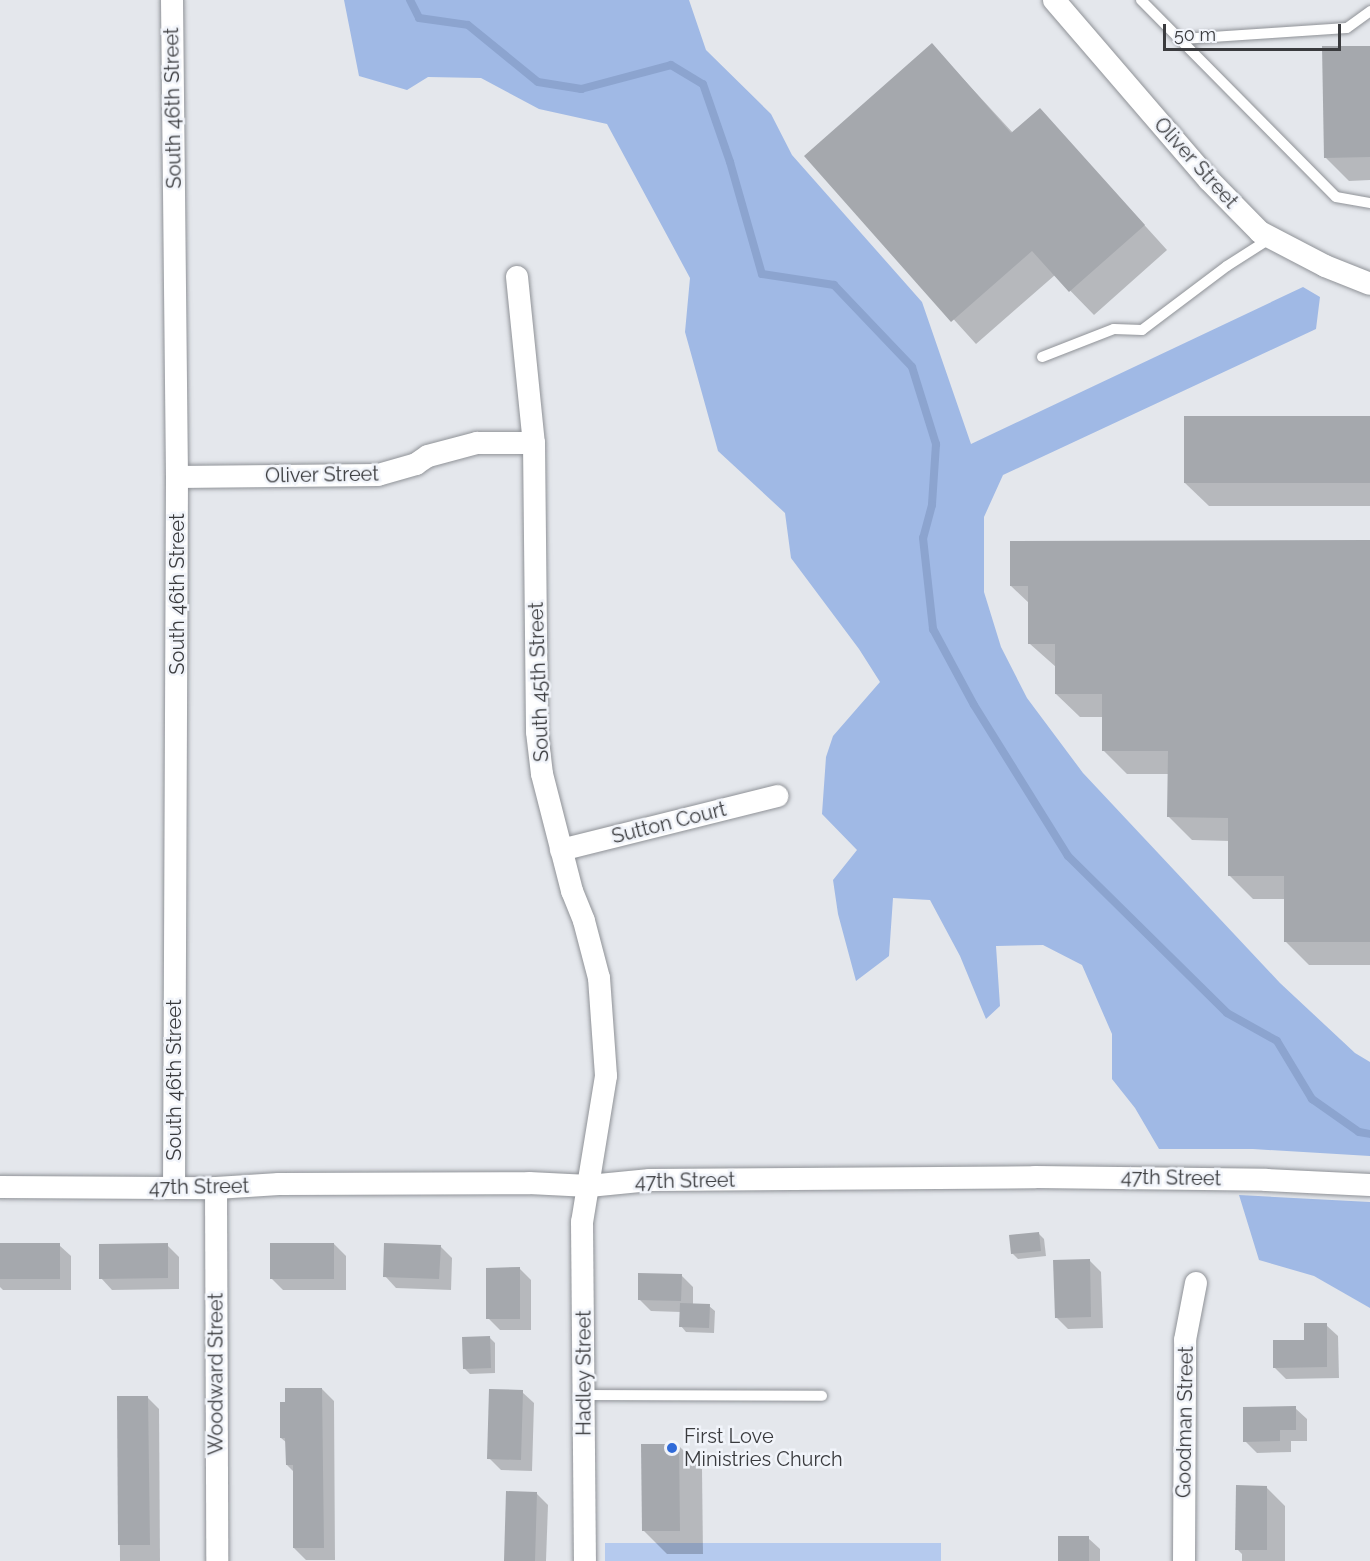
<!DOCTYPE html>
<style>
body{margin:0}
#map{position:relative;width:1370px;height:1561px;overflow:hidden;background:#e4e7ec;font-family:Raleway,sans-serif}
div>[style]{position:absolute}
.green>*{inset:0;background:#b5caee}
.forest>*{inset:0;background:#a0b9e5}
.shadow>*{inset:0;background:#0003}
.stream>*{height:8px;margin:-4px;padding:0 4px;transform-origin:4px;border-radius:4px;background:#8ca4cf}
.building>*{inset:0;background:#a5a8ad}
.roads{filter:drop-shadow(0 0 2px #8f9297) drop-shadow(0 0 2px #8f9297)}
.service>*{height:10px;margin:-5px;padding:0 5px;transform-origin:5px;border-radius:5px;background:#fff}
.minor>*{height:22px;margin:-11px;padding:0 11px;transform-origin:11px;border-radius:11px;background:#fff}
.dots>*{width:16px;height:16px;translate:-50% -50%;box-sizing:border-box;border:3px solid #f1f4fa;border-radius:50%}
span{translate:-50% -50%;white-space:nowrap;text-align:center;line-height:1.15;-webkit-text-stroke:5px #f1f4fa;paint-order:stroke}
.street-label{font-size:20px;color:#3a3b3e}
.poi-label{font-size:20px;color:#3a3b3e}
.left{translate:0 -50%;text-align:left}
.scale{position:absolute;left:1163px;top:24px;width:178px;height:27px;box-sizing:border-box;border:3px solid #3a3b3e;border-top:0;padding-left:8px;font-size:18px;line-height:21px;white-space:nowrap;color:#3a3b3e;-webkit-text-stroke:4px #f1f4fa;paint-order:stroke}
</style>
<div id="map">
<div class="green">
<i style="clip-path:polygon(605px 1543px,941px 1543px,941px 1561px,605px 1561px)"></i>
</div>
<div class="forest">
<i style="clip-path:polygon(344px 0,689px 0,706px 50px,771px 114px,792px 155px,922px 302px,971px 444px,1303px 287px,1320px 297px,1316px 329px,1003px 475px,984px 517px,984px 592px,1001px 647px,1027px 698px,1083px 773px,1280px 983px,1355px 1053px,1370px 1062px,1370px 1156px,1253px 1149px,1159px 1149px,1135px 1108px,1112px 1079px,1112px 1034px,1082px 965px,1043px 945px,996px 946px,1000px 1006px,986px 1019px,960px 956px,930px 900px,893px 898px,889px 956px,856px 981px,838px 914px,833px 880px,857px 850px,822px 814px,826px 757px,833px 736px,880px 682px,859px 649px,791px 558px,785px 513px,718px 451px,685px 332px,690px 278px,607px 124px,539px 109px,481px 78px,428px 77px,407px 90px,359px 76px)"></i>
<i style="clip-path:polygon(1239px 1195px,1370px 1202px,1370px 1308px,1314px 1276px,1259px 1260px)"></i>
</div>
<div class="shadow">
<i style="clip-path:polygon(932px 45px,1013px 133px,1040px 110px,1167px 250px,1094px 315px,1055px 275px,976px 344px,806px 156px)"></i>
<i style="clip-path:polygon(1370px 47px,1370px 180px,1349px 181px,1325px 157px)"></i>
<i style="clip-path:polygon(1370px 418px,1370px 506px,1209px 506px,1185px 483px)"></i>
<i style="clip-path:polygon(1370px 542px,1370px 965px,1309px 965px,1285px 941px,1285px 899px,1253px 899px,1230px 876px,1230px 841px,1192px 840px,1169px 817px,1169px 774px,1127px 774px,1103px 750px,1103px 717px,1080px 717px,1056px 694px,1056px 667px,1030px 644px,1030px 604px,1011px 586px)"></i>
<i style="clip-path:polygon(1039px 1234px,1044px 1239px,1046px 1256px,1018px 1259px,1012px 1253px)"></i>
<i style="clip-path:polygon(334px 1244px,346px 1256px,346px 1290px,283px 1290px,271px 1278px)"></i>
<i style="clip-path:polygon(0 1245px,59px 1245px,71px 1256px,71px 1290px,3px 1290px,0 1287px)"></i>
<i style="clip-path:polygon(167px 1245px,179px 1257px,179px 1289px,112px 1290px,101px 1278px)"></i>
<i style="clip-path:polygon(440px 1246px,452px 1258px,451px 1290px,396px 1288px,385px 1276px)"></i>
<i style="clip-path:polygon(1089px 1260px,1101px 1272px,1103px 1328px,1068px 1329px,1056px 1317px)"></i>
<i style="clip-path:polygon(520px 1269px,531px 1280px,531px 1330px,500px 1330px,488px 1318px)"></i>
<i style="clip-path:polygon(681px 1275px,693px 1287px,693px 1305px,709px 1306px,715px 1311px,714px 1333px,686px 1332px,681px 1326px,681px 1312px,651px 1311px,639px 1299px)"></i>
<i style="clip-path:polygon(1326px 1325px,1338px 1336px,1339px 1378px,1286px 1379px,1274px 1367px)"></i>
<i style="clip-path:polygon(489px 1337px,495px 1343px,495px 1373px,470px 1374px,464px 1368px)"></i>
<i style="clip-path:polygon(322px 1389px,334px 1401px,335px 1560px,306px 1560px,294px 1548px,294px 1472px,287px 1465px,287px 1443px,281px 1438px,286px 1403px)"></i>
<i style="clip-path:polygon(522px 1392px,534px 1403px,532px 1471px,501px 1470px,489px 1458px)"></i>
<i style="clip-path:polygon(119px 1398px,148px 1398px,159px 1409px,160px 1561px,120px 1561px)"></i>
<i style="clip-path:polygon(1295px 1408px,1307px 1419px,1307px 1441px,1291px 1441px,1291px 1452px,1257px 1453px,1245px 1441px)"></i>
<i style="clip-path:polygon(678px 1445px,702px 1469px,703px 1554px,667px 1554px,644px 1531px)"></i>
<i style="clip-path:polygon(1266px 1487px,1285px 1506px,1285px 1561px,1242px 1561px,1242px 1554px,1237px 1549px)"></i>
<i style="clip-path:polygon(536px 1493px,548px 1505px,546px 1561px,506px 1561px)"></i>
<i style="clip-path:polygon(1088px 1538px,1100px 1549px,1100px 1561px,1060px 1561px)"></i>
</div>
<div class="stream">
<i style="left:410px;top:0;width:20px;rotate:63deg"></i>
<i style="left:419px;top:18px;width:49px;rotate:8.1deg"></i>
<i style="left:468px;top:25px;width:90px;rotate:39.2deg"></i>
<i style="left:538px;top:82px;width:44px;rotate:9.2deg"></i>
<i style="left:581px;top:89px;width:93px;rotate:-14.9deg"></i>
<i style="left:671px;top:65px;width:37px;rotate:31deg"></i>
<i style="left:703px;top:84px;width:83px;rotate:70.9deg"></i>
<i style="left:730px;top:162px;width:116px;rotate:74.1deg"></i>
<i style="left:762px;top:274px;width:73px;rotate:8.7deg"></i>
<i style="left:834px;top:285px;width:113px;rotate:46.4deg"></i>
<i style="left:912px;top:367px;width:81px;rotate:72.7deg"></i>
<i style="left:936px;top:444px;width:61px;rotate:93.8deg"></i>
<i style="left:932px;top:505px;width:34px;rotate:105deg"></i>
<i style="left:923px;top:538px;width:92px;rotate:83.7deg"></i>
<i style="left:933px;top:629px;width:86px;rotate:61.7deg"></i>
<i style="left:974px;top:705px;width:178px;rotate:58.1deg"></i>
<i style="left:1068px;top:856px;width:223px;rotate:44.6deg"></i>
<i style="left:1227px;top:1013px;width:57px;rotate:29.2deg"></i>
<i style="left:1277px;top:1041px;width:68px;rotate:58.9deg"></i>
<i style="left:1312px;top:1099px;width:57px;rotate:35.1deg"></i>
<i style="left:1359px;top:1132px;width:11px;rotate:10deg"></i>
</div>
<div class="building">
<i style="clip-path:polygon(932px 43px,1011px 133px,1040px 108px,1145px 225px,1069px 292px,1032px 251px,951px 322px,804px 156px)"></i>
<i style="clip-path:polygon(1322px 46px,1370px 46px,1370px 157px,1324px 158px)"></i>
<i style="clip-path:polygon(1184px 416px,1370px 416px,1370px 483px,1184px 483px)"></i>
<i style="clip-path:polygon(1370px 540px,1370px 942px,1284px 942px,1284px 876px,1228px 876px,1228px 818px,1167px 817px,1168px 751px,1102px 751px,1102px 694px,1055px 694px,1055px 644px,1028px 644px,1028px 586px,1010px 586px,1010px 541px)"></i>
<i style="clip-path:polygon(1039px 1232px,1041px 1251px,1011px 1254px,1009px 1235px)"></i>
<i style="clip-path:polygon(0 1243px,60px 1243px,60px 1279px,0 1279px)"></i>
<i style="clip-path:polygon(168px 1243px,168px 1278px,99px 1279px,99px 1244px)"></i>
<i style="clip-path:polygon(270px 1243px,334px 1243px,334px 1279px,270px 1279px)"></i>
<i style="clip-path:polygon(384px 1243px,441px 1245px,439px 1279px,383px 1277px)"></i>
<i style="clip-path:polygon(1090px 1259px,1091px 1317px,1055px 1318px,1053px 1260px)"></i>
<i style="clip-path:polygon(520px 1267px,520px 1319px,486px 1319px,486px 1268px)"></i>
<i style="clip-path:polygon(638px 1273px,682px 1274px,681px 1301px,638px 1300px)"></i>
<i style="clip-path:polygon(680px 1303px,710px 1304px,709px 1328px,679px 1327px)"></i>
<i style="clip-path:polygon(1304px 1323px,1327px 1323px,1327px 1367px,1273px 1368px,1273px 1340px,1304px 1340px)"></i>
<i style="clip-path:polygon(490px 1336px,491px 1368px,463px 1369px,462px 1337px)"></i>
<i style="clip-path:polygon(285px 1388px,322px 1388px,324px 1548px,293px 1548px,293px 1465px,286px 1465px,285px 1438px,280px 1438px,280px 1402px,285px 1402px)"></i>
<i style="clip-path:polygon(489px 1389px,523px 1390px,521px 1460px,487px 1459px)"></i>
<i style="clip-path:polygon(117px 1396px,148px 1396px,150px 1545px,118px 1545px)"></i>
<i style="clip-path:polygon(1296px 1406px,1296px 1430px,1280px 1430px,1280px 1441px,1243px 1442px,1243px 1407px)"></i>
<i style="clip-path:polygon(641px 1444px,679px 1444px,680px 1531px,642px 1531px)"></i>
<i style="clip-path:polygon(1236px 1485px,1267px 1486px,1267px 1550px,1235px 1550px)"></i>
<i style="clip-path:polygon(506px 1491px,537px 1492px,535px 1561px,504px 1561px)"></i>
<i style="clip-path:polygon(1058px 1536px,1089px 1536px,1089px 1561px,1058px 1561px)"></i>
</div>
<div class="roads">
<div class="service">
<i style="left:1141px;top:0;width:277px;rotate:45.3deg"></i>
<i style="left:1336px;top:197px;width:35px;rotate:10deg"></i>
<i style="left:1182px;top:39px;width:165px;rotate:-3.8deg"></i>
<i style="left:1347px;top:28px;width:29px;rotate:-36deg"></i>
<i style="left:1042px;top:357px;width:77px;rotate:-21.3deg"></i>
<i style="left:1114px;top:329px;width:28px;rotate:2deg"></i>
<i style="left:1142px;top:330px;width:106px;rotate:-37deg"></i>
<i style="left:1227px;top:266px;width:52px;rotate:-32.5deg"></i>
<i style="left:584px;top:1395px;width:238px;rotate:0.2deg"></i>
</div>
<div class="minor">
<i style="left:172px;top:0;width:477px;rotate:89.4deg"></i>
<i style="left:177px;top:477px;width:711px;rotate:90.24deg"></i>
<i style="left:1054px;top:0;width:238px;rotate:49.3deg"></i>
<i style="left:1209px;top:180px;width:73px;rotate:45.6deg"></i>
<i style="left:1260px;top:232px;width:73px;rotate:27.6deg"></i>
<i style="left:1325px;top:266px;width:48px;rotate:21.8deg"></i>
<i style="left:517px;top:277px;width:167px;rotate:84.2deg"></i>
<i style="left:534px;top:443px;width:289px;rotate:89.4deg"></i>
<i style="left:537px;top:732px;width:42px;rotate:83.2deg"></i>
<i style="left:542px;top:774px;width:121px;rotate:75.6deg"></i>
<i style="left:572px;top:891px;width:32px;rotate:68deg"></i>
<i style="left:584px;top:921px;width:59px;rotate:75.3deg"></i>
<i style="left:599px;top:978px;width:98px;rotate:85.9deg"></i>
<i style="left:606px;top:1076px;width:148px;rotate:99.3deg"></i>
<i style="left:582px;top:1222px;width:339px;rotate:89.5deg"></i>
<i style="left:177px;top:477px;width:201px;rotate:-0.6deg"></i>
<i style="left:378px;top:475px;width:40px;rotate:-16deg"></i>
<i style="left:416px;top:464px;width:14px;rotate:-34deg"></i>
<i style="left:428px;top:456px;width:51px;rotate:-14.9deg"></i>
<i style="left:477px;top:443px;width:57px"></i>
<i style="left:561px;top:850px;width:223px;rotate:-14deg"></i>
<i style="left:0;top:1187px;width:216px;rotate:0.3deg"></i>
<i style="left:216px;top:1188px;width:63px;rotate:-3.6deg"></i>
<i style="left:279px;top:1184px;width:250px;rotate:-0.2deg"></i>
<i style="left:529px;top:1183px;width:60px;rotate:2.9deg"></i>
<i style="left:589px;top:1186px;width:61px;rotate:-5.6deg"></i>
<i style="left:650px;top:1180px;width:385px;rotate:-0.4deg"></i>
<i style="left:1035px;top:1177px;width:231px;rotate:0.7deg"></i>
<i style="left:1266px;top:1180px;width:104px;rotate:2.8deg"></i>
<i style="left:216px;top:1188px;width:373px;rotate:89.8deg"></i>
<i style="left:1184px;top:1561px;width:221px;rotate:-89.7deg"></i>
<i style="left:1185px;top:1340px;width:58px;rotate:-79.1deg"></i>
</div>
</div>
<div class="dots">
<i style="left:672px;top:1448px;background:#2f6ad8"></i>
</div>
<div class="street-label">
<span style="left:173px;top:108px;rotate:-91deg">South 46th Street</span>
<span style="left:1196px;top:163px;rotate:48deg">Oliver Street</span>
<span style="left:322px;top:475px;rotate:-1deg">Oliver Street</span>
<span style="left:177px;top:594px;rotate:-90deg">South 46th Street</span>
<span style="left:539px;top:682px;rotate:-92deg">South 45th Street</span>
<span style="left:669px;top:823px;rotate:-14deg">Sutton Court</span>
<span style="left:174px;top:1080px;rotate:-90deg">South 46th Street</span>
<span style="left:1171px;top:1178px;rotate:1deg">47th Street</span>
<span style="left:685px;top:1181px;rotate:-1deg">47th Street</span>
<span style="left:199px;top:1187px;rotate:-1deg">47th Street</span>
<span style="left:584px;top:1373px;rotate:-90deg">Hadley Street</span>
<span style="left:216px;top:1374px;rotate:-90deg">Woodward Street</span>
<span style="left:1185px;top:1422px;rotate:-89deg">Goodman Street</span>
</div>
<div class="poi-label">
<span class="left" style="left:684px;top:1448px">First Love<br>Ministries Church</span>
</div>
<div class="scale">50 m</div>
</div>
